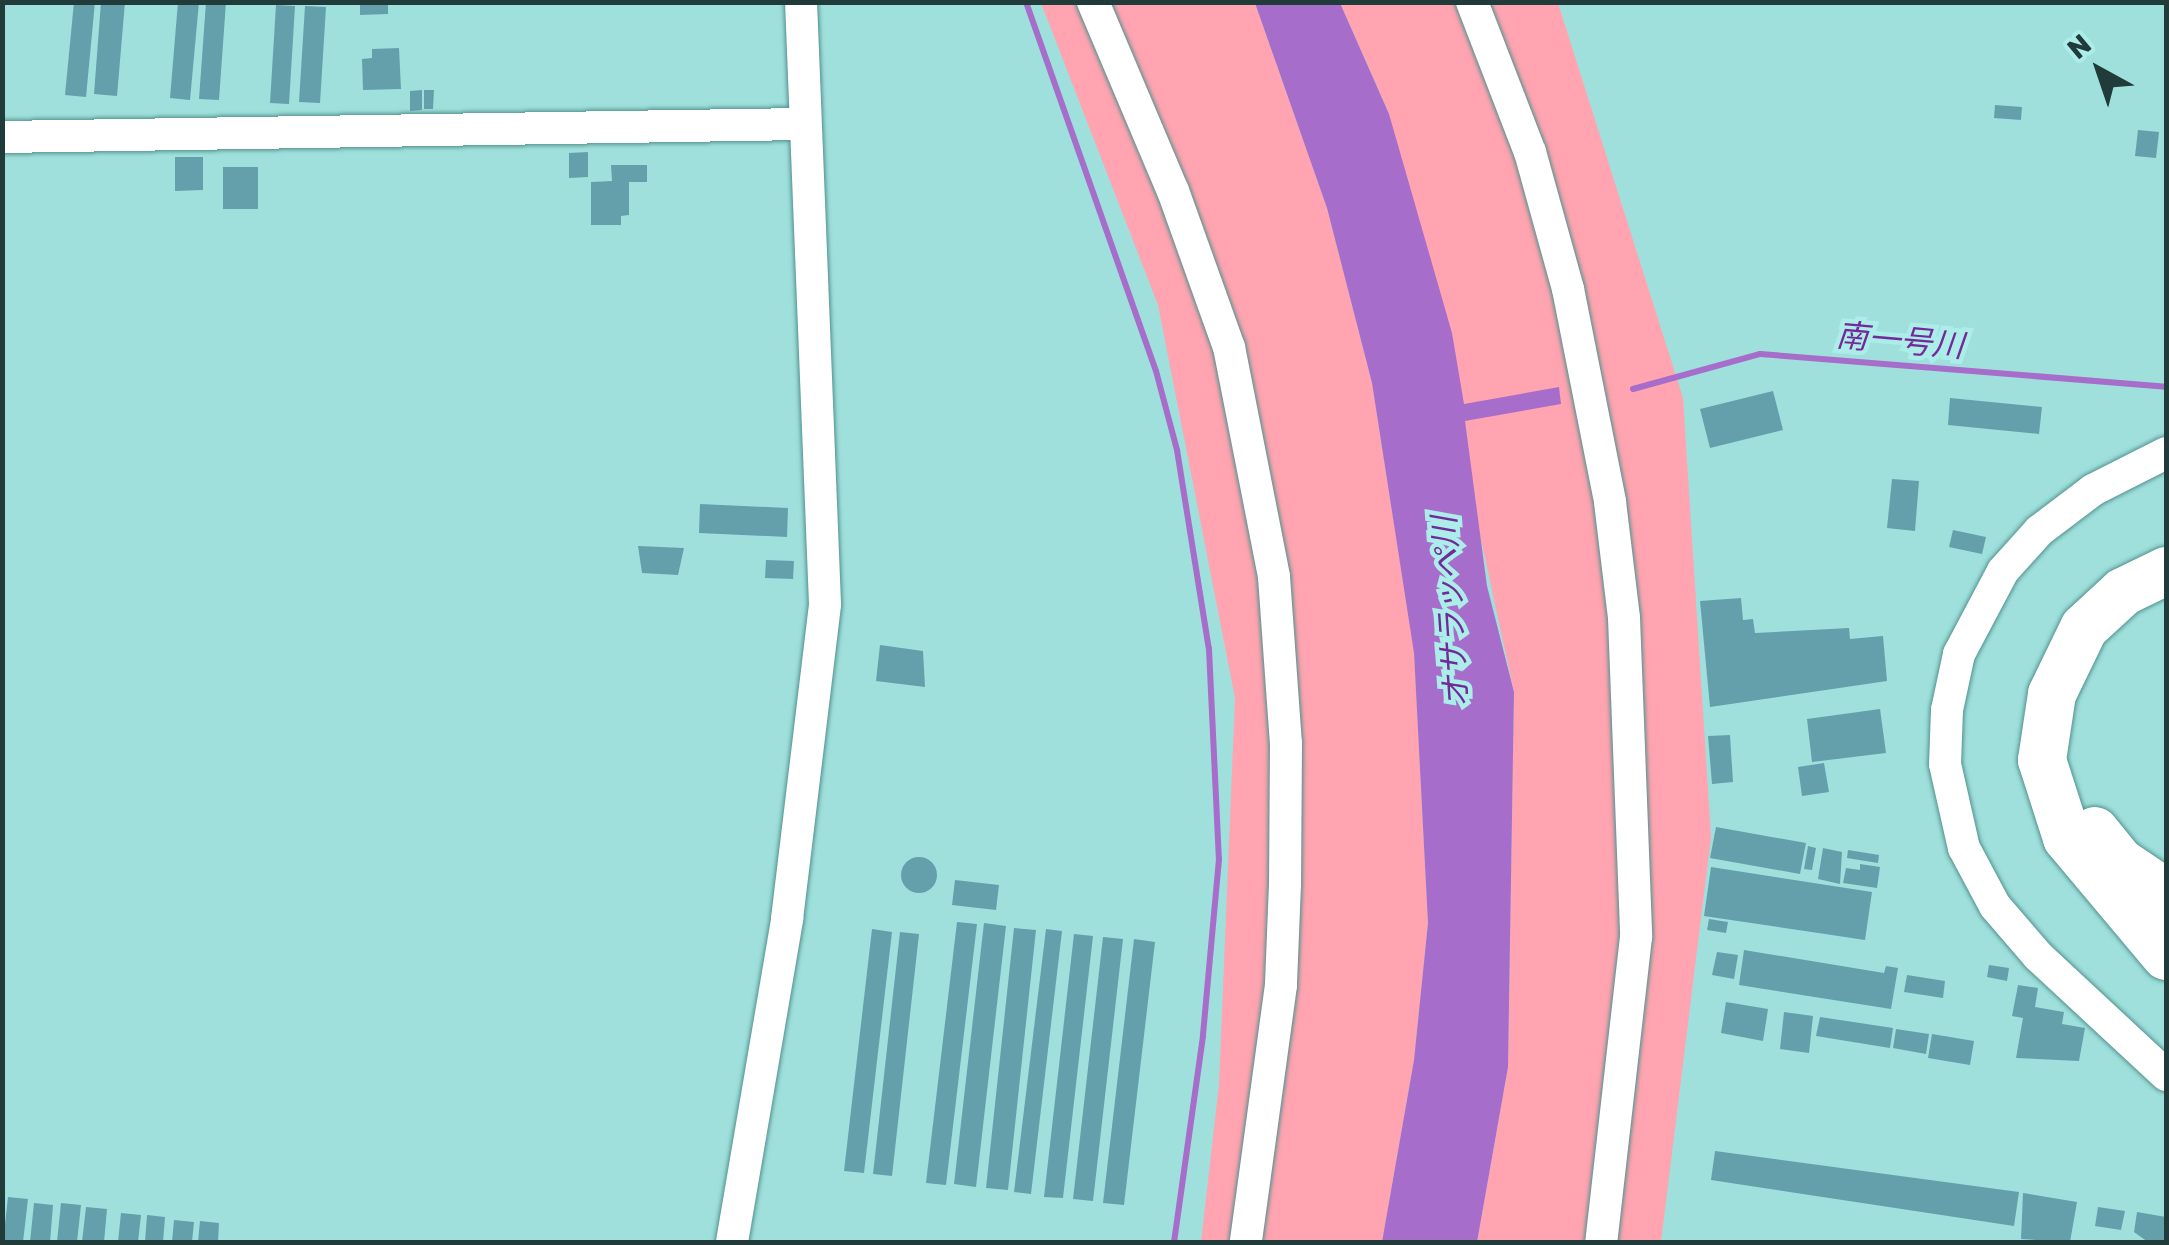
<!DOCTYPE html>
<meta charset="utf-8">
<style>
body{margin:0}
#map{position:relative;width:2169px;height:1245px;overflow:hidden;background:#9fe0dc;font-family:Rubik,"Noto Sans JP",sans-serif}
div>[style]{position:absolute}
.green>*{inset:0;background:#ffa4b0}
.water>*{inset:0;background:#a66dca}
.stream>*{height:6px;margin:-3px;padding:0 3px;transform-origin:3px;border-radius:3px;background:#a66dca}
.building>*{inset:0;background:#63a0ac}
.round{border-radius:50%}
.roads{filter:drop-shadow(0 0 2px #52918d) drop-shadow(0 0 2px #52918d)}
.minor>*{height:32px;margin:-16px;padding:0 16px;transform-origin:16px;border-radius:16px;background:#fff}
.highway>*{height:48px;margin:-24px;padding:0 24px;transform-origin:24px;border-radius:24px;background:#fff}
span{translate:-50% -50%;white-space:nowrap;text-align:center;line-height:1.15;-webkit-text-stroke:9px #acede9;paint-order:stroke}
.water-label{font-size:32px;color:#722a99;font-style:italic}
.frame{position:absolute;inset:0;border:5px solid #213b3a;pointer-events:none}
.north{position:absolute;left:2049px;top:20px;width:100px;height:100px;-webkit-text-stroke:8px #acede9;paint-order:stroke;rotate:320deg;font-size:28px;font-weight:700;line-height:40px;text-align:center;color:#213b3a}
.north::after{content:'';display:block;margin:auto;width:35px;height:45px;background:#213b3a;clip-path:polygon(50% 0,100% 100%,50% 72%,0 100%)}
</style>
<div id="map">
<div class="green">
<i style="clip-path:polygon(1041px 3px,1255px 3px,1327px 208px,1372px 383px,1414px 652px,1428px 923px,1414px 1060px,1382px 1242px,1201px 1242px,1219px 1084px,1235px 698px,1158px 305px)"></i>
<i style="clip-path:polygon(1340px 3px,1558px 3px,1683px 398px,1711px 837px,1661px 1242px,1477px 1242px,1508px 1067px,1514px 692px,1389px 114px)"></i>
</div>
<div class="water">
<i style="clip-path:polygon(1255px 3px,1340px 3px,1389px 114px,1452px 333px,1464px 404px,1559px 387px,1561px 404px,1465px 421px,1487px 586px,1514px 692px,1508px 1067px,1477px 1242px,1382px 1242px,1414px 1060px,1428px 923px,1414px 653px,1372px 383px,1327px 208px)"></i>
</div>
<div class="stream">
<i style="left:1026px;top:2px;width:391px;rotate:70.6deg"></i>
<i style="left:1156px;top:371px;width:82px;rotate:75.1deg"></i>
<i style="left:1177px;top:450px;width:202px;rotate:80.9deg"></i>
<i style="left:1209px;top:649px;width:210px;rotate:87.3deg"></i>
<i style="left:1219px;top:859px;width:178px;rotate:95.2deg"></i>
<i style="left:1203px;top:1036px;width:208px;rotate:98deg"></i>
<i style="left:1633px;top:389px;width:132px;rotate:-15.4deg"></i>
<i style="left:1760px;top:354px;width:407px;rotate:4.6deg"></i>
</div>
<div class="building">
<i style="clip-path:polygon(74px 2px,95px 2px,86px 97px,65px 95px)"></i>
<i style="clip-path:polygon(101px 2px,125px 2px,117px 96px,94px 94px)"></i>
<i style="clip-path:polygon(178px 2px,199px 2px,190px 100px,170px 98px)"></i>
<i style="clip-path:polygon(206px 2px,226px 2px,219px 100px,199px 99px)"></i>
<i style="clip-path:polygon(360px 2px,388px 2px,388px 14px,360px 15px)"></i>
<i style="clip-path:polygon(276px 5px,295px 6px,289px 104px,270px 103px)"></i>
<i style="clip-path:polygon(305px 6px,326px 7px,320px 103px,299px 102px)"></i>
<i style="clip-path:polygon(399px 48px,401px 89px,363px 90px,362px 59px,372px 58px,372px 49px)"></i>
<i style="clip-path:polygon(422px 90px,422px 110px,410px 111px,410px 91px)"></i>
<i style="clip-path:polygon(424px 90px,434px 90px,433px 109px,424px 109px)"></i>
<i style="clip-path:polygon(1995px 105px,2022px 107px,2021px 120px,1994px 118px)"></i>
<i style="clip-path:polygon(2138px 130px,2159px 132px,2156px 158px,2135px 156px)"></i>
<i style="clip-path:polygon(588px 152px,588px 177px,569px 178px,569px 153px)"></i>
<i style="clip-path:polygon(175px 157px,203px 157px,203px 190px,175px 191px)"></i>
<i style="clip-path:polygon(611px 165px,647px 165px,647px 182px,629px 182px,629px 215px,621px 216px,621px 225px,591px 225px,591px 182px,612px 181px)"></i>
<i style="clip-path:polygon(223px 167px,258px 167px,258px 209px,223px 209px)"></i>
<i style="clip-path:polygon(1773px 391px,1783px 430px,1710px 448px,1700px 409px)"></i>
<i style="clip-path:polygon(1950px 398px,2042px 407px,2039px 434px,1948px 425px)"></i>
<i style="clip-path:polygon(1892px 479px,1919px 481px,1915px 531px,1887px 528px)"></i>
<i style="clip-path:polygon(700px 504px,788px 508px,787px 537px,699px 533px)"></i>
<i style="clip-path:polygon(1953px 530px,1986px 537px,1982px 554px,1949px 547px)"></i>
<i style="clip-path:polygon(638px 546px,684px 548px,678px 575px,642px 573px)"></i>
<i style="clip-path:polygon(766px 560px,794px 561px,793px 579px,765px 578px)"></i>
<i style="clip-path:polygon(1741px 598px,1743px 620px,1753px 619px,1755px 633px,1849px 628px,1850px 639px,1883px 636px,1887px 681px,1710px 707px,1700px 601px)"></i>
<i style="clip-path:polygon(880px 645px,923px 651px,925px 687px,876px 681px)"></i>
<i style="clip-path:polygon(1880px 709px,1886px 753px,1812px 762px,1807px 719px)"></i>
<i style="clip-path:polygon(1730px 735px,1733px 782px,1712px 784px,1708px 736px)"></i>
<i style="clip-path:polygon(1824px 763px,1829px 792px,1802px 796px,1798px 767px)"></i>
<i style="clip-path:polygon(1716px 827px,1806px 843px,1800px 874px,1710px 858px)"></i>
<i style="clip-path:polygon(1808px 846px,1816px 848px,1812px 870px,1804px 869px)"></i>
<i style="clip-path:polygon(1823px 848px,1842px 852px,1840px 884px,1818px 879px)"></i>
<i style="clip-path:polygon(1848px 850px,1879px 855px,1878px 863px,1847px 858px)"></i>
<i class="round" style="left:901px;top:857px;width:36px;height:36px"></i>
<i style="clip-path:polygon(1860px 864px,1880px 867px,1877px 888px,1843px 883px,1846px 868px,1860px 870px)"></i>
<i style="clip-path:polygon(1711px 867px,1872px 892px,1865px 940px,1704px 916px)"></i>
<i style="clip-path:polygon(955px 880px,999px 885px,996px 910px,952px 905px)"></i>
<i style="clip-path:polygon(1709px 919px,1728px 922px,1726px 933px,1707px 930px)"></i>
<i style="clip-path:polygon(957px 922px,977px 924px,946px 1185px,926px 1183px)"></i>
<i style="clip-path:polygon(984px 923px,1006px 926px,976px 1187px,954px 1184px)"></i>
<i style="clip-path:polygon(1014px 928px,1036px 930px,1008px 1190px,986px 1188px)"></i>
<i style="clip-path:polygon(872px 929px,892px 932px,864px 1173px,844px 1171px)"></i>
<i style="clip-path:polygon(1046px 929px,1062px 931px,1031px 1194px,1014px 1192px)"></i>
<i style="clip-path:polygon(900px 932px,919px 934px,892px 1176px,873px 1174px)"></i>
<i style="clip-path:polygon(1074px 934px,1093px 936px,1063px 1198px,1044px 1197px)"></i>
<i style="clip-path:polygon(1103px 937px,1123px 939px,1093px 1201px,1073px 1199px)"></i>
<i style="clip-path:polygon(1134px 939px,1155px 942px,1124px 1205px,1103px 1203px)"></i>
<i style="clip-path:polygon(1744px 950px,1884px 973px,1886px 966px,1898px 968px,1891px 1009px,1739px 985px)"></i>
<i style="clip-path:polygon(1717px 952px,1738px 955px,1734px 979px,1712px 975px)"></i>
<i style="clip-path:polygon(1989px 965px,2009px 968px,2007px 981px,1987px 977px)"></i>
<i style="clip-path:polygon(1907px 975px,1945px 981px,1943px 998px,1904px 992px)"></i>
<i style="clip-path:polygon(2018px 985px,2038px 988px,2035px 1007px,2064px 1012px,2062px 1024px,2085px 1028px,2079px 1061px,2016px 1058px,2023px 1018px,2012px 1016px)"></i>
<i style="clip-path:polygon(1726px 1002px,1768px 1009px,1763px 1041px,1721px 1033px)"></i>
<i style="clip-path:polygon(1784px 1012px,1813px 1016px,1809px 1053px,1780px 1049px)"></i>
<i style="clip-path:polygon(1820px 1017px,1893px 1028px,1890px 1048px,1816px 1036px)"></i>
<i style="clip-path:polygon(1896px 1029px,1929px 1034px,1926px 1054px,1893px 1048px)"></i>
<i style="clip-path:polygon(1932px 1034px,1974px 1041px,1970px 1065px,1928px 1058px)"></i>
<i style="clip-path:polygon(1715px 1151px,2019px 1192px,2014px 1226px,1711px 1180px)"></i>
<i style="clip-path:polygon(2023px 1193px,2077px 1202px,2070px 1242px,2021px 1239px)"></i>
<i style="clip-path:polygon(8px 1197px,28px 1199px,23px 1242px,3px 1242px)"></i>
<i style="clip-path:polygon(34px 1203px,53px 1205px,50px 1242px,30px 1242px)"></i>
<i style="clip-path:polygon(61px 1203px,81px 1205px,77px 1242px,57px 1242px)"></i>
<i style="clip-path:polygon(86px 1207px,107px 1209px,104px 1242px,82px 1242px)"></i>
<i style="clip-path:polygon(2098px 1207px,2125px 1211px,2121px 1230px,2095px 1226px)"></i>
<i style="clip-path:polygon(2137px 1212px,2166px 1217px,2165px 1242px,2148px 1242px,2134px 1232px)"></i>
<i style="clip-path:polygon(121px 1213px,141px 1215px,138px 1242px,118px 1242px)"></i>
<i style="clip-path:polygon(147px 1215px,165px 1217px,163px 1242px,145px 1242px)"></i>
<i style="clip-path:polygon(174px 1220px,194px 1222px,192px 1242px,172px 1242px)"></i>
<i style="clip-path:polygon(200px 1221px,219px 1223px,218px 1242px,198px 1242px)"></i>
</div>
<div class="roads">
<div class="minor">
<i style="left:1093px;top:2px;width:205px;rotate:67.1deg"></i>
<i style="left:1173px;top:191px;width:166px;rotate:70.3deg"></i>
<i style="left:1229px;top:347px;width:234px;rotate:78.9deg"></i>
<i style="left:1274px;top:577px;width:166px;rotate:85.9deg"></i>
<i style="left:1286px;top:743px;width:141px;rotate:90.4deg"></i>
<i style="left:1285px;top:884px;width:101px;rotate:92.3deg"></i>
<i style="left:1281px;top:985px;width:259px;rotate:97.8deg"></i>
<i style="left:1472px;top:2px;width:161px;rotate:68.9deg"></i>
<i style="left:1530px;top:152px;width:142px;rotate:74.5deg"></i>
<i style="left:1568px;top:289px;width:217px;rotate:78.8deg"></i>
<i style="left:1610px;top:502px;width:117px;rotate:83.1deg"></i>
<i style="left:1624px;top:618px;width:319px;rotate:87.8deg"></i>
<i style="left:1636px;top:937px;width:307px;rotate:96.5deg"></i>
<i style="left:2px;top:137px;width:803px;rotate:-0.93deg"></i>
<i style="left:2166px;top:453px;width:82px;rotate:153.1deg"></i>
<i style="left:2093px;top:490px;width:68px;rotate:142.8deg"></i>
<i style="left:2039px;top:531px;width:54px;rotate:132deg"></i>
<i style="left:2003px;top:571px;width:94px;rotate:117.9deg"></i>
<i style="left:1959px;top:654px;width:57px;rotate:102.1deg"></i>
<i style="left:1947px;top:710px;width:54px;rotate:92.1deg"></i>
<i style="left:1945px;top:764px;width:86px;rotate:77.3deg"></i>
<i style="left:1964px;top:848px;width:66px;rotate:61.9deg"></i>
<i style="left:1995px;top:906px;width:66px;rotate:49.3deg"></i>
<i style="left:2038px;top:956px;width:175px;rotate:42.9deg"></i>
<i style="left:732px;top:1242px;width:328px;rotate:-80.3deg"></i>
<i style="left:787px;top:919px;width:317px;rotate:-83.1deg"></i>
<i style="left:825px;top:604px;width:602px;rotate:-92.28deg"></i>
</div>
<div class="highway">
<i style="left:2166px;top:571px;width:48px;rotate:154deg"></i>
<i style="left:2123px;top:592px;width:53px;rotate:137.3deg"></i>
<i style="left:2084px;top:628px;width:73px;rotate:115.9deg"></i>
<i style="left:2052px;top:694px;width:67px;rotate:98.6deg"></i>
<i style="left:2042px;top:760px;width:82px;rotate:72.2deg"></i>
<i style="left:2067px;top:838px;width:154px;rotate:50deg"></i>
<i style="left:2095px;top:831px;width:40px;rotate:51deg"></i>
<i style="left:2120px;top:862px;width:55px;rotate:34deg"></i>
</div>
</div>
<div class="water-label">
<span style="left:1900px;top:341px;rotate:5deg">南一号川</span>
<span style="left:1451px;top:612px;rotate:-94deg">オサラッペ川</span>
</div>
<div class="frame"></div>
<div class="north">N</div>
</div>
